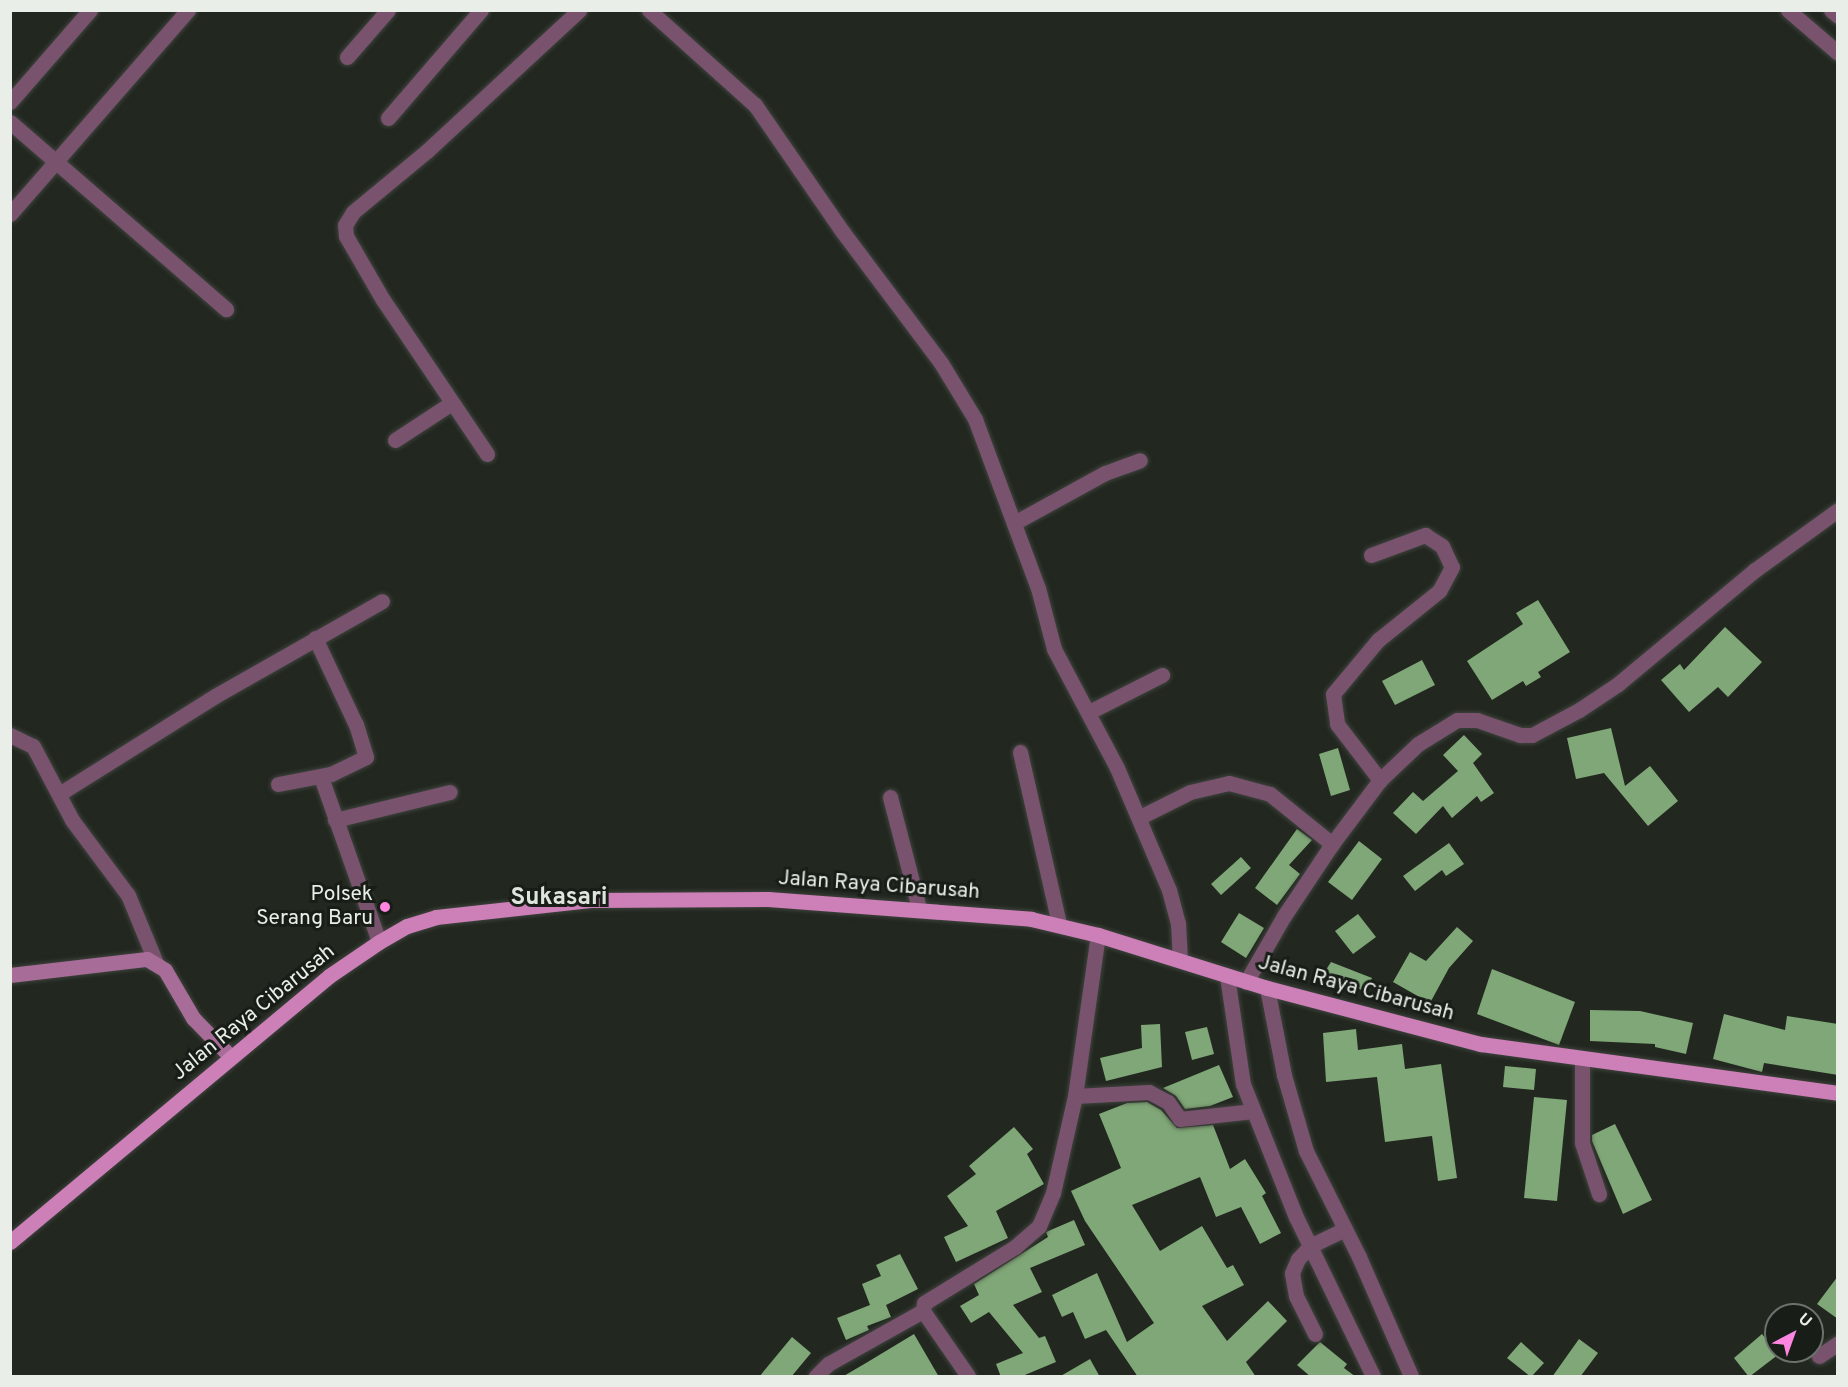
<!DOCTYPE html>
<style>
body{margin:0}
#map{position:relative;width:1848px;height:1387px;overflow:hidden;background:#222720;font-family:Overpass,sans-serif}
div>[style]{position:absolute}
.building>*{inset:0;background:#80a777}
.roads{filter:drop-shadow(0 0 2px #3e433c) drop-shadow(0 0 2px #3e433c)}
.street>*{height:15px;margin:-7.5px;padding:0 7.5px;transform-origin:7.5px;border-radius:7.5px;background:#79536e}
.secondary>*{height:15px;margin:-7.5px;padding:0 7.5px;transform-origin:7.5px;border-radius:7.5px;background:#a86c98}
.primary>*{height:15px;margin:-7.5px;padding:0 7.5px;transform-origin:7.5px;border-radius:7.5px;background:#cd7fb7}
.dots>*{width:16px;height:16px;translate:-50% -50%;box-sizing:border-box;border:3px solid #181e17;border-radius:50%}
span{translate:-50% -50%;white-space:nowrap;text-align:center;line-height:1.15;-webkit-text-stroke:6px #181e17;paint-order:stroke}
.street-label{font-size:21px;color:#eaeee9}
.poi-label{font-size:21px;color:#eaeee9}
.right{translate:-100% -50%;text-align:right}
.quarter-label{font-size:24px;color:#dee5dc;font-weight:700}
.frame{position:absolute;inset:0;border:12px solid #eaeee9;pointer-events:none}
.north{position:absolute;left:1764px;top:1303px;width:60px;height:60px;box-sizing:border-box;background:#181e17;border:2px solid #6c716b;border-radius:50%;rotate:41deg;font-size:16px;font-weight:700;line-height:24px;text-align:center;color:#eaeee9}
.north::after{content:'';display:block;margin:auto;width:21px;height:27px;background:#fe85e0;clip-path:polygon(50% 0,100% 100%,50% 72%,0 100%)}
</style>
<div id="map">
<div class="building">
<i style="clip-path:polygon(1538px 600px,1570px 652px,1538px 672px,1541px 677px,1526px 686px,1523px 681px,1492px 700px,1467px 661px,1523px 624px,1516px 613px)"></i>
<i style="clip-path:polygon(1725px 627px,1762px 662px,1728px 697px,1718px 687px,1689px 712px,1661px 680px,1680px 664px,1684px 670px)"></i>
<i style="clip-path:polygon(1422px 660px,1435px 685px,1395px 705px,1382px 681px)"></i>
<i style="clip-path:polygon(1611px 728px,1625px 786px,1650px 766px,1678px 801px,1648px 826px,1604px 773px,1576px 779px,1567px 738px)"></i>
<i style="clip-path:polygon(1464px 735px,1482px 754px,1473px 763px,1494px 793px,1481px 802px,1477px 796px,1452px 818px,1443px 806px,1416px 834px,1393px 813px,1413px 792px,1423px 801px,1458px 771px,1443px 755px)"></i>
<i style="clip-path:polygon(1338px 748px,1350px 790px,1331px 796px,1319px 754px)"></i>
<i style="clip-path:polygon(1297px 829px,1312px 840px,1289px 865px,1300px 874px,1277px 905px,1255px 888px)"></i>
<i style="clip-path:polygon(1359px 841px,1382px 859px,1352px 900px,1328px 882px)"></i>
<i style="clip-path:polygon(1449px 843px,1464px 864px,1446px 876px,1442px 870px,1415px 891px,1403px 876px)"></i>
<i style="clip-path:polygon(1241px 857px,1251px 868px,1221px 895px,1211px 884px)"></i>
<i style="clip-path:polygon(1239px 913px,1264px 928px,1246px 958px,1221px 942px)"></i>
<i style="clip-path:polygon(1358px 914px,1376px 937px,1353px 954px,1335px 931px)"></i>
<i style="clip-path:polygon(1457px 927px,1473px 941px,1449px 968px,1430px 1003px,1393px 982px,1410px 952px,1426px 961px)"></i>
<i style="clip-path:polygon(1331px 962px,1372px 978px,1366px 992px,1324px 973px)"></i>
<i style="clip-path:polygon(1492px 969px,1575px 1002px,1559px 1045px,1477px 1014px)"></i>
<i style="clip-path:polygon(1590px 1010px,1640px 1011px,1693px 1023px,1686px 1054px,1655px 1047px,1655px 1044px,1590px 1041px)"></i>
<i style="clip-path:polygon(1724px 1014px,1785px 1030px,1787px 1016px,1838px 1024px,1838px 1075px,1764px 1063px,1762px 1072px,1713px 1059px)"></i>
<i style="clip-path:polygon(1160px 1024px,1162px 1067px,1106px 1081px,1100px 1058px,1142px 1048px,1141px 1025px)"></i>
<i style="clip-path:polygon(1207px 1027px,1214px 1054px,1192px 1060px,1185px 1032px)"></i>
<i style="clip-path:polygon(1356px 1029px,1358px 1050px,1402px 1044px,1405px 1069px,1441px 1064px,1457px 1178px,1438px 1181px,1432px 1136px,1385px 1142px,1377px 1077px,1326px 1082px,1323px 1033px)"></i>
<i style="clip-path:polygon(1219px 1065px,1233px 1097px,1210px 1106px,1185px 1109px,1176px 1096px,1163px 1088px)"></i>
<i style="clip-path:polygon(1505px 1066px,1536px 1069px,1534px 1090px,1503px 1087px)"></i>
<i style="clip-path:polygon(1534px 1097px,1567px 1100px,1557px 1201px,1524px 1198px)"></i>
<i style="clip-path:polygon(1147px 1102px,1161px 1110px,1177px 1128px,1213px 1125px,1230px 1169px,1245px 1159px,1266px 1193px,1262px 1196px,1281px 1233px,1260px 1244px,1241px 1207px,1216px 1217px,1200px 1177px,1132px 1205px,1160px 1251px,1202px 1226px,1227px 1268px,1233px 1265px,1244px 1285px,1202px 1306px,1227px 1341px,1268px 1301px,1287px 1321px,1246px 1362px,1256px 1377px,1138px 1377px,1106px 1330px,1085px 1339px,1073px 1312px,1062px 1317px,1052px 1295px,1097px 1273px,1127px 1342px,1154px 1323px,1085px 1221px,1071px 1191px,1121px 1168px,1099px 1114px,1127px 1103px)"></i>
<i style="clip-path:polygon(1615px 1124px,1652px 1200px,1623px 1214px,1592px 1141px,1592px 1135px)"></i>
<i style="clip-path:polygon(1014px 1127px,1033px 1149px,1027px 1154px,1044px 1184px,996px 1211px,1008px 1238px,956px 1262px,944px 1237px,968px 1226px,947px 1196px,976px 1174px,969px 1166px)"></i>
<i style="clip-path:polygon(1074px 1220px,1085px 1245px,1030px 1268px,1042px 1292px,1013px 1305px,1039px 1338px,1045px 1336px,1056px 1362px,1020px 1377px,1001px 1377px,996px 1364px,1023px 1353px,989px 1312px,971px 1323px,960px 1306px,979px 1295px,974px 1284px,1048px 1237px,1046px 1232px)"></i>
<i style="clip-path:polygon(900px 1254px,918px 1289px,886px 1305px,891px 1317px,867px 1326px,869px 1330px,846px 1340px,837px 1318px,870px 1305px,862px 1284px,881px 1276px,876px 1265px)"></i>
<i style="clip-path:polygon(1838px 1276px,1838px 1319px,1817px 1304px)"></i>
<i style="clip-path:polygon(914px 1334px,939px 1377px,842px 1377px,866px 1363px)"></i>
<i style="clip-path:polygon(1762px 1334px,1779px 1354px,1749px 1377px,1734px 1358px)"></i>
<i style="clip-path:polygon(792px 1337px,811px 1353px,791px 1377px,759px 1377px)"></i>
<i style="clip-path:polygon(1579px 1339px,1598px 1353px,1580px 1377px,1552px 1377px)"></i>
<i style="clip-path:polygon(1320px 1342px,1347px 1364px,1344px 1368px,1356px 1377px,1311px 1377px,1297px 1365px)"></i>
<i style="clip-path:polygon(1521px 1342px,1544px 1363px,1531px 1377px,1507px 1358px)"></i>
<i style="clip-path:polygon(1090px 1359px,1100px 1377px,1059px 1377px)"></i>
</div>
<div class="roads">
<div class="street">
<i style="left:649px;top:10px;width:142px;rotate:41.9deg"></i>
<i style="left:755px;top:105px;width:153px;rotate:55.4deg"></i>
<i style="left:842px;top:231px;width:165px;rotate:53.1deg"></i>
<i style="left:941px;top:363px;width:66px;rotate:58.7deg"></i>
<i style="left:975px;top:419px;width:180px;rotate:69.6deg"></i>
<i style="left:1038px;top:588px;width:63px;rotate:75.3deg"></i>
<i style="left:1054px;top:649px;width:135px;rotate:62.1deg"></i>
<i style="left:1117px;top:768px;width:133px;rotate:66.9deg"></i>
<i style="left:1169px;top:890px;width:34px;rotate:75deg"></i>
<i style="left:1178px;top:923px;width:37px;rotate:87deg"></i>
<i style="left:1788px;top:10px;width:66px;rotate:40.7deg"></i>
<i style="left:1831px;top:10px;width:9px;rotate:41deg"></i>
<i style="left:347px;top:57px;width:62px;rotate:-48.9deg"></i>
<i style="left:10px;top:102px;width:122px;rotate:-49deg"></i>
<i style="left:388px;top:118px;width:143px;rotate:-49.3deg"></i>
<i style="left:10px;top:122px;width:286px;rotate:40.9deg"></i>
<i style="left:10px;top:214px;width:271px;rotate:-48.9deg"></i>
<i style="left:395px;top:440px;width:66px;rotate:-33.2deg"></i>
<i style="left:487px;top:454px;width:186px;rotate:-124deg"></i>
<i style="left:383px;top:300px;width:74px;rotate:-120deg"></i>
<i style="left:346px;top:236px;width:11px;rotate:-95deg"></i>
<i style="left:345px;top:225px;width:15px;rotate:-58deg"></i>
<i style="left:353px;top:212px;width:97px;rotate:-39.6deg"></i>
<i style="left:428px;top:150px;width:206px;rotate:-42.8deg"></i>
<i style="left:1014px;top:523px;width:104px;rotate:-28.8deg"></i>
<i style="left:1105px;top:473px;width:37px;rotate:-20deg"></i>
<i style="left:1371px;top:555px;width:58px;rotate:-20.3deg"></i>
<i style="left:1425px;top:535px;width:20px;rotate:33deg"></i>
<i style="left:1442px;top:546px;width:23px;rotate:65deg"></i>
<i style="left:1452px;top:567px;width:27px;rotate:118deg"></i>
<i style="left:1439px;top:591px;width:78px;rotate:141.2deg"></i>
<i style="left:1378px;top:640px;width:70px;rotate:129.8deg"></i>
<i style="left:1333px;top:694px;width:30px;rotate:82deg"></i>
<i style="left:1337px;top:724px;width:71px;rotate:52.5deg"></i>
<i style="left:1089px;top:712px;width:82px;rotate:-26.9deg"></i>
<i style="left:10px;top:735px;width:25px;rotate:26deg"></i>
<i style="left:33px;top:746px;width:84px;rotate:62.2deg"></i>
<i style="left:72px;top:820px;width:94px;rotate:53.3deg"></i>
<i style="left:128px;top:895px;width:74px;rotate:67.6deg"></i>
<i style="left:1020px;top:752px;width:176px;rotate:77.2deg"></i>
<i style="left:321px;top:777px;width:175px;rotate:70.6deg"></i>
<i style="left:278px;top:784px;width:54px;rotate:-10.7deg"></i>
<i style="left:331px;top:774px;width:39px;rotate:-26deg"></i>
<i style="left:366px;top:757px;width:34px;rotate:-107deg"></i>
<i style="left:356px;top:725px;width:96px;rotate:-115.2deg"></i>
<i style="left:59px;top:794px;width:184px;rotate:-32.1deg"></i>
<i style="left:215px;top:696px;width:192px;rotate:-29.6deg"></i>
<i style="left:890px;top:797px;width:115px;rotate:75.4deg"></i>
<i style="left:1140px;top:817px;width:56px;rotate:-26.6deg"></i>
<i style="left:1190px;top:792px;width:40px;rotate:-13deg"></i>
<i style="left:1229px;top:783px;width:42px;rotate:15deg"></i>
<i style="left:1270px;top:794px;width:80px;rotate:38.9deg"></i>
<i style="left:335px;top:820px;width:118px;rotate:-13.7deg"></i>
<i style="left:1227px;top:976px;width:109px;rotate:81.6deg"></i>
<i style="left:1243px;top:1084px;width:143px;rotate:68.3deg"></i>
<i style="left:1296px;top:1217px;width:177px;rotate:64.2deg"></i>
<i style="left:1246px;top:982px;width:76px;rotate:-60.1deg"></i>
<i style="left:1284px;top:916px;width:87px;rotate:-56.3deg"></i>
<i style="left:1332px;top:844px;width:80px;rotate:-53.1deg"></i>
<i style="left:1380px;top:780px;width:52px;rotate:-43.5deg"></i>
<i style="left:1418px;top:744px;width:46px;rotate:-31.6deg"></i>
<i style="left:1457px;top:720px;width:20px"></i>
<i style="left:1477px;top:720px;width:46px;rotate:19.2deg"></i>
<i style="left:1520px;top:735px;width:12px"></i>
<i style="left:1532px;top:735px;width:53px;rotate:-28deg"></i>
<i style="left:1579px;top:710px;width:47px;rotate:-33.7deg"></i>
<i style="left:1618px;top:684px;width:178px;rotate:-39.8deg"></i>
<i style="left:1755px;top:570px;width:102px;rotate:-35.9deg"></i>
<i style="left:1267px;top:988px;width:89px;rotate:78.9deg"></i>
<i style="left:1284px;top:1075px;width:79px;rotate:73.9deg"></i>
<i style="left:1306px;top:1151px;width:119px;rotate:63.4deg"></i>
<i style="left:1359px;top:1257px;width:130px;rotate:66.4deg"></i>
<i style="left:1582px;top:1060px;width:83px;rotate:90deg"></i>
<i style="left:1582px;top:1143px;width:54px;rotate:71.6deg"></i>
<i style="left:1075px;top:1096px;width:74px;rotate:-3.1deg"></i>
<i style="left:1149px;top:1092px;width:21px;rotate:28deg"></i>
<i style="left:1168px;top:1102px;width:21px;rotate:55deg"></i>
<i style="left:1180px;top:1119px;width:74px;rotate:-6.2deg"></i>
<i style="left:1315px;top:1334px;width:42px;rotate:-116.6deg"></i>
<i style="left:1296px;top:1296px;width:23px;rotate:-100deg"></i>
<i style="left:1292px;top:1273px;width:15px;rotate:-67deg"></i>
<i style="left:1298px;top:1259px;width:18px;rotate:-47deg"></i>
<i style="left:1310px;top:1246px;width:39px;rotate:-26deg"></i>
<i style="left:1819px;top:1356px;width:23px;rotate:-34deg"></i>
<i style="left:816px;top:1376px;width:17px;rotate:-45deg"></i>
<i style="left:828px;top:1364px;width:109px;rotate:-29.2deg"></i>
<i style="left:968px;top:1376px;width:79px;rotate:-124.7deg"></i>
<i style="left:923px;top:1311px;width:8px;rotate:-83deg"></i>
<i style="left:924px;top:1303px;width:107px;rotate:-31.6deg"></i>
<i style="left:1015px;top:1247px;width:32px;rotate:-41deg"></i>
<i style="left:1039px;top:1226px;width:36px;rotate:-67deg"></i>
<i style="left:1053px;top:1193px;width:99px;rotate:-77.2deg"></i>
<i style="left:1075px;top:1096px;width:163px;rotate:-81.9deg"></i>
</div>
<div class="secondary">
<i style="left:10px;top:975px;width:138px;rotate:-6.7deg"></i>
<i style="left:147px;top:959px;width:21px;rotate:31deg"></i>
<i style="left:165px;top:970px;width:56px;rotate:59.7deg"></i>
<i style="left:193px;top:1018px;width:54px;rotate:45.7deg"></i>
</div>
<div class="primary">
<i style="left:10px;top:1242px;width:415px;rotate:-39.8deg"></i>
<i style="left:329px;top:976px;width:60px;rotate:-34.2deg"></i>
<i style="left:379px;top:942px;width:32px;rotate:-30deg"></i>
<i style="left:407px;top:926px;width:30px;rotate:-17deg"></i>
<i style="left:436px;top:917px;width:155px;rotate:-6.3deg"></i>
<i style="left:590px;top:900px;width:178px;rotate:-0.3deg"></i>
<i style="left:768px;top:899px;width:264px;rotate:4.3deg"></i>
<i style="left:1031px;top:919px;width:69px;rotate:13.4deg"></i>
<i style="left:1098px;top:935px;width:177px;rotate:17.4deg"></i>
<i style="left:1267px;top:988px;width:221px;rotate:14.7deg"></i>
<i style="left:1481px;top:1044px;width:360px;rotate:7.8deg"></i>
</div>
</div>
<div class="dots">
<i style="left:385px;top:907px;background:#fe85e0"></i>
</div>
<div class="street-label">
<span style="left:879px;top:886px;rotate:4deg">Jalan Raya Cibarusah</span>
<span style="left:1356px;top:989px;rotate:15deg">Jalan Raya Cibarusah</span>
<span style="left:254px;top:1013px;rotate:-39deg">Jalan Raya Cibarusah</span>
</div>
<div class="poi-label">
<span class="right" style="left:373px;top:907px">Polsek<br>Serang Baru</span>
</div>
<div class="quarter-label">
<span style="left:559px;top:899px">Sukasari</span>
</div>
<div class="frame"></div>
<div class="north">U</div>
</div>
